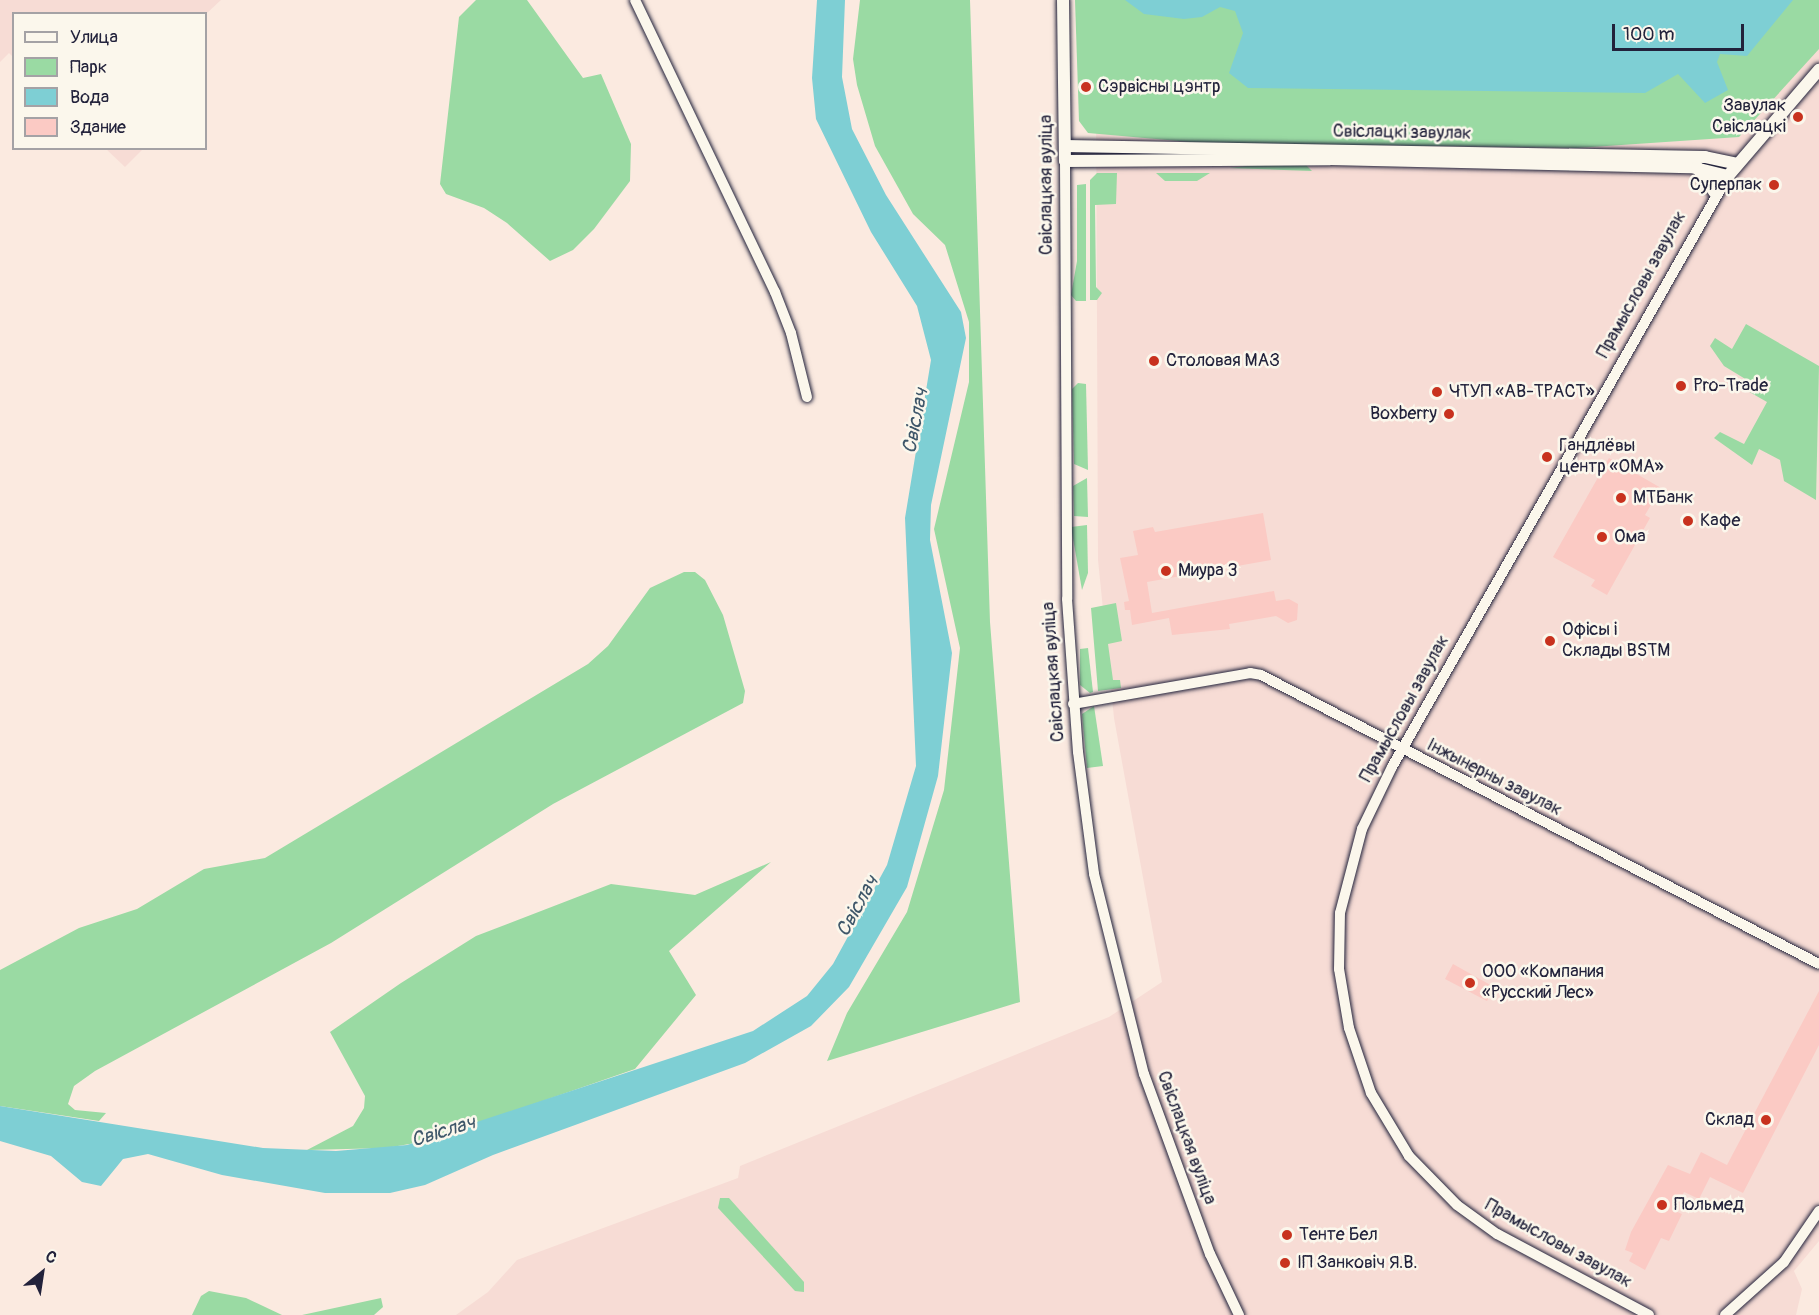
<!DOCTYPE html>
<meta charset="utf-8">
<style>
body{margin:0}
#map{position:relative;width:1819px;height:1315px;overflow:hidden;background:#fbeae0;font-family:Pangolin,sans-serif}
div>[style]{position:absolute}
.built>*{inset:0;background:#f7dcd5}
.green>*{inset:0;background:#9adaa3}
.water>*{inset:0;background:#7ecfd4}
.building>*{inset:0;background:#fbcac4}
.roads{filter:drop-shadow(0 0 2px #22223b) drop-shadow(0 0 2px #22223b)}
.minor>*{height:10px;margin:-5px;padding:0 5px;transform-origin:5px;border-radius:5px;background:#fbf7ec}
.major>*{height:12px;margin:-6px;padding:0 6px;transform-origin:6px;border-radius:6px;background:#fbf7ec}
.dots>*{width:16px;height:16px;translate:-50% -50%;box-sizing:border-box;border:3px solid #fbf7ec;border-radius:50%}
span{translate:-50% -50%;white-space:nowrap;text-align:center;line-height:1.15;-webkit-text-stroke:5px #fbf7ec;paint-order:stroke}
.poi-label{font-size:18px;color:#22223b}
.left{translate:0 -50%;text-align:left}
.right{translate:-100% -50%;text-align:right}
.street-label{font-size:18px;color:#22223b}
.water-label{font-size:20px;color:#3e5669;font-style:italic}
.legend{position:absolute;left:12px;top:12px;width:195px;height:138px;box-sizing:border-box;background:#fbf7ec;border:2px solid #a4a2a5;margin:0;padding:8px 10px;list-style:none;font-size:18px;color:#22223b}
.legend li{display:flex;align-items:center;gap:12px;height:30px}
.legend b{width:30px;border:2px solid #a4a2a5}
.north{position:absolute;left:12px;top:1243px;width:60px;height:60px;-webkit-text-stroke:4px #fbf7ec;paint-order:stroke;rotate:30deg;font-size:16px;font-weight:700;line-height:24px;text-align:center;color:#22223b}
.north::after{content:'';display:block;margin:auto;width:21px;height:27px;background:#22223b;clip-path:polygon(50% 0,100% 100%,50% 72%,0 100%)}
.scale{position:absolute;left:1612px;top:24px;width:132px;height:27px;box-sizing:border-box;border:3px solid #22223b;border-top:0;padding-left:8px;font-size:18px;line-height:21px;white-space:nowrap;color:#22223b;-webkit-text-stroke:4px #fbf7ec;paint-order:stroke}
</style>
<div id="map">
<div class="built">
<i style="clip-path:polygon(0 0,221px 0,206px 14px,14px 14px,13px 57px,9px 53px,0 62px)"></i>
<i style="clip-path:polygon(1819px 0,1819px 1241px,1794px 1271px,1802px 1289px,1796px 1315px,456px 1315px,488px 1292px,517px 1260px,738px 1178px,740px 1166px,1109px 1017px,1162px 982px,1114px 718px,1098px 560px,1096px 85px)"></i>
<i style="clip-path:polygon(106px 149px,143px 149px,125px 167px)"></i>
</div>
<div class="green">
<i style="clip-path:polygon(476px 0,527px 0,583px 78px,601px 74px,631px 144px,630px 181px,594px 229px,573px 250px,550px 261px,507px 223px,484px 208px,446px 194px,440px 184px,459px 17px)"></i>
<i style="clip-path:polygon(860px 0,970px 0,990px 622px,1020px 1002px,827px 1061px,847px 1013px,907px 912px,944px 790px,960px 648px,934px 529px,969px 382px,969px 322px,945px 245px,913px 214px,875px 146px,857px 85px,853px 59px)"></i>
<i style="clip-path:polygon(1075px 0,1819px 0,1819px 49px,1739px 137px,1577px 148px,1201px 143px,1088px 133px,1079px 121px)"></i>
<i style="clip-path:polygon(1305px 164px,1312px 171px,1229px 168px,1256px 165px)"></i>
<i style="clip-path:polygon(1097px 173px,1117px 173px,1116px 204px,1095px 205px,1096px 287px,1102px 293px,1097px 300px,1090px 300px,1090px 180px)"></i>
<i style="clip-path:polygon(1156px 173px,1210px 173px,1197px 181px,1165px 181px)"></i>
<i style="clip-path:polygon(1086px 184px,1086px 301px,1076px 301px,1071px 295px,1077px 261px,1077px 185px)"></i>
<i style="clip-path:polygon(1746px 324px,1819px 366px,1816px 500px,1784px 481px,1780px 460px,1759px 449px,1752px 465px,1714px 438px,1720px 432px,1744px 444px,1767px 402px,1746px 390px,1747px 380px,1724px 366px,1710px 346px,1715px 338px,1732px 349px)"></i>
<i style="clip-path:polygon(1078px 383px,1086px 384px,1088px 470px,1074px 464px,1072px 389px)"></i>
<i style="clip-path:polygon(1087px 478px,1088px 517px,1074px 516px,1073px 486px)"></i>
<i style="clip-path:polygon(1087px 525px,1088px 573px,1082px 590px,1071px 527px)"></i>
<i style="clip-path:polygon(684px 572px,695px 572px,705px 580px,723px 615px,745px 691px,743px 703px,553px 804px,331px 943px,95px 1071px,74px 1086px,68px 1104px,75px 1110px,106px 1113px,99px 1121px,0 1106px,0 970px,79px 928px,137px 909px,204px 869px,265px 858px,588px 664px,608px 646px,650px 588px)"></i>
<i style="clip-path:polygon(1116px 603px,1122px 641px,1108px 644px,1113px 680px,1120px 680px,1121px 688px,1098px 691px,1091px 608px)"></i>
<i style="clip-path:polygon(1088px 648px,1093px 692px,1090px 693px,1080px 685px,1080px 649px)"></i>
<i style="clip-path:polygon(1094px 706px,1103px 766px,1087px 768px,1082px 714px)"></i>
<i style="clip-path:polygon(771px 862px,669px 951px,696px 995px,635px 1069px,427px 1141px,386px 1148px,307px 1150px,353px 1126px,364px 1108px,365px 1096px,330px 1032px,401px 983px,476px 936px,611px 884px,695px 895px)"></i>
<i style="clip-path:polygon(720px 1198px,729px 1198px,804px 1282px,804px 1292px,795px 1291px,718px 1208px)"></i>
<i style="clip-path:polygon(209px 1291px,246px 1298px,282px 1315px,192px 1315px,201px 1296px)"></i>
<i style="clip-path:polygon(381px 1298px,383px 1307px,374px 1315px,302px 1315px)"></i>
</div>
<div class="water">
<i style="clip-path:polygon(817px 0,845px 0,842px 77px,852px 129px,886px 195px,961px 312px,966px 338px,931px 505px,930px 540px,952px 653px,938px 776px,907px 887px,849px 987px,811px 1026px,745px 1063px,493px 1155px,425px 1185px,390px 1193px,325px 1193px,222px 1175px,148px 1154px,123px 1159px,101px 1186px,82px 1182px,51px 1156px,0 1141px,0 1106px,263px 1148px,336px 1151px,407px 1145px,753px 1031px,807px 996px,833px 964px,887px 865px,916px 766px,905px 518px,931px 360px,917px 306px,871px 232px,816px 119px,812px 78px)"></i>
<i style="clip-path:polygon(1125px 0,1793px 0,1747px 56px,1720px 54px,1717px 62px,1728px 90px,1705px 103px,1678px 74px,1645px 93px,1248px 88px,1229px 73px,1243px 33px,1235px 11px,1220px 7px,1202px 17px,1184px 19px,1144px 14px)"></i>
</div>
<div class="building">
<i style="clip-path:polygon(1609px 458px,1661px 488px,1645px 515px,1650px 518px,1607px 595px,1591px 586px,1595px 580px,1553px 557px)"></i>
<i style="clip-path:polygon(1263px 513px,1271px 560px,1147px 582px,1152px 613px,1274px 591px,1276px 601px,1289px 599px,1298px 604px,1297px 620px,1288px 623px,1276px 616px,1229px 624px,1230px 629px,1172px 635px,1169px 618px,1132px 625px,1130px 610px,1125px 610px,1124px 602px,1129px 601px,1120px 558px,1138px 555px,1133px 531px,1153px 527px,1155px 532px)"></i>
<i style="clip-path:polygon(1453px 964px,1494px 987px,1487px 1001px,1445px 979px)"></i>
<i style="clip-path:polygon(1819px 991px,1819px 1045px,1743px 1193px,1710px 1177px,1699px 1199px,1684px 1192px,1675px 1211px,1682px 1214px,1669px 1241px,1661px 1238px,1645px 1270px,1629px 1261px,1633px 1253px,1625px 1250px,1631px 1232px,1668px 1165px,1690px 1174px,1701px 1152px,1727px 1165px)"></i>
</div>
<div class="roads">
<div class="minor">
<i style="left:635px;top:0;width:324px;rotate:64.4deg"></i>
<i style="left:775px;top:292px;width:44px;rotate:68.7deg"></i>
<i style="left:791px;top:333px;width:66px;rotate:76deg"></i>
<i style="left:1065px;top:161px;width:438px;rotate:89.7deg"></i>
<i style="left:1067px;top:599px;width:153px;rotate:85.9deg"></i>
<i style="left:1078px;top:752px;width:123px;rotate:82.5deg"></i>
<i style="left:1094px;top:874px;width:206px;rotate:76deg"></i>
<i style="left:1144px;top:1074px;width:192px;rotate:69.9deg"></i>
<i style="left:1210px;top:1254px;width:68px;rotate:64.6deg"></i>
<i style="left:1073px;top:704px;width:180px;rotate:-9.9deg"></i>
<i style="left:1250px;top:673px;width:11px;rotate:10deg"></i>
<i style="left:1261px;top:675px;width:628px;rotate:27.38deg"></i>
<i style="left:1649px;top:1315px;width:172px;rotate:-151.9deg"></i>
<i style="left:1497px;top:1234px;width:49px;rotate:-144.1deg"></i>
<i style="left:1457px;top:1205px;width:69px;rotate:-134.4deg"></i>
<i style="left:1409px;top:1156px;width:74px;rotate:-121.1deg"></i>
<i style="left:1371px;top:1093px;width:69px;rotate:-108.7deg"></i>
<i style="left:1349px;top:1028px;width:60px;rotate:-99.6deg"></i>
<i style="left:1339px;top:969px;width:56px;rotate:-89deg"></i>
<i style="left:1340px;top:913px;width:87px;rotate:-75.3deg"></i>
<i style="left:1362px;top:829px;width:69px;rotate:-64.2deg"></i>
<i style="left:1392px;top:767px;width:680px;rotate:-60.38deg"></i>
<i style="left:1725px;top:1315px;width:79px;rotate:-41.9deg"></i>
<i style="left:1784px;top:1262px;width:62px;rotate:-55.5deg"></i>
</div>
<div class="major">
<i style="left:1063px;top:0;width:161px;rotate:89.3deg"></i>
<i style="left:1065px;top:161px;width:265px;rotate:-0.4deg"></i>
<i style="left:1330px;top:159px;width:361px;rotate:1.3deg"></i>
<i style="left:1691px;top:167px;width:38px;rotate:14deg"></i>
<i style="left:1728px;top:176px;width:140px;rotate:-49.4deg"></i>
<i style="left:1065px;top:146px;width:640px;rotate:0.98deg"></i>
<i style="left:1705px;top:157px;width:33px;rotate:12deg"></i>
<i style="left:1697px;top:167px;width:32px;rotate:55deg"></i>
</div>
</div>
<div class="dots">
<i style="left:1086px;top:87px;background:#c8321e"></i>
<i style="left:1798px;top:117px;background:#c8321e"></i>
<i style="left:1774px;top:185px;background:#c8321e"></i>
<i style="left:1154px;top:361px;background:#c8321e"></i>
<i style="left:1681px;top:386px;background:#c8321e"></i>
<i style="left:1437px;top:392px;background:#c8321e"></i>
<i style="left:1449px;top:414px;background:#c8321e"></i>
<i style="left:1547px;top:457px;background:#c8321e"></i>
<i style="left:1621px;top:498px;background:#c8321e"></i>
<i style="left:1688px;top:521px;background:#c8321e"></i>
<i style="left:1602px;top:537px;background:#c8321e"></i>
<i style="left:1166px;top:571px;background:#c8321e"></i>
<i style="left:1550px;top:641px;background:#c8321e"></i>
<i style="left:1470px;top:983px;background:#c8321e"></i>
<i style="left:1766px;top:1120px;background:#c8321e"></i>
<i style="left:1662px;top:1205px;background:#c8321e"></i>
<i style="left:1287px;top:1235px;background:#c8321e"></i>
<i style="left:1285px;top:1263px;background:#c8321e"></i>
</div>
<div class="poi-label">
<span class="left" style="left:1098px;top:87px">Сэрвісны цэнтр</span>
<span class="right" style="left:1786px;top:117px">Завулак<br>Свіслацкі</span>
<span class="right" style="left:1762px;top:185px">Суперпак</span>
<span class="left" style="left:1166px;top:361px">Столовая МАЗ</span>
<span class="left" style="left:1693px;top:386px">Pro-Trade</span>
<span class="left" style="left:1449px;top:392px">ЧТУП «АВ-ТРАСТ»</span>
<span class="right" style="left:1437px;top:414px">Boxberry</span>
<span class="left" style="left:1559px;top:457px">Гандлёвы<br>центр «ОМА»</span>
<span class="left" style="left:1633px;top:498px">МТБанк</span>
<span class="left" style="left:1700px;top:521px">Кафе</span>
<span class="left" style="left:1614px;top:537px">Ома</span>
<span class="left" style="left:1178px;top:571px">Миура 3</span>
<span class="left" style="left:1562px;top:641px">Офісы і<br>Склады BSTM</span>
<span class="left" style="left:1482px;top:983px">ООО «Компания<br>«Русский Лес»</span>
<span class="right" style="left:1754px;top:1120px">Склад</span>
<span class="left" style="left:1674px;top:1205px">Польмед</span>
<span class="left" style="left:1299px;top:1235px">Тенте Бел</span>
<span class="left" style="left:1297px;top:1263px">ІП Занковіч Я.В.</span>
</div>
<div class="street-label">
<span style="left:1402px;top:133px;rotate:1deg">Свіслацкі завулак</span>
<span style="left:1047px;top:185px;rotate:-90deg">Свіслацкая вуліца</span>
<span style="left:1642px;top:285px;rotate:-61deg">Прамысловы завулак</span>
<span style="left:1054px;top:672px;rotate:-94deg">Свіслацкая вуліца</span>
<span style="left:1405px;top:709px;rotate:-61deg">Прамысловы завулак</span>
<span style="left:1494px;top:778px;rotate:27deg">Інжынерны завулак</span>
<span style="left:1186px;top:1138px;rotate:70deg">Свіслацкая вуліца</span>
<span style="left:1558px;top:1244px;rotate:29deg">Прамысловы завулак</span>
</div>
<div class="water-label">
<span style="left:915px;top:421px;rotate:-79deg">Свіслач</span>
<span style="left:857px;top:906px;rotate:-61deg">Свіслач</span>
<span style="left:443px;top:1131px;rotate:-17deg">Свіслач</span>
</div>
<ul class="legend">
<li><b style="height:8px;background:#fbf7ec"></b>Улица</li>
<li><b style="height:16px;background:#9adaa3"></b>Парк</li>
<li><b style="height:16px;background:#7ecfd4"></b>Вода</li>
<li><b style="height:16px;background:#fbcac4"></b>Здание</li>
</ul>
<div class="north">С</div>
<div class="scale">100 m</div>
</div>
